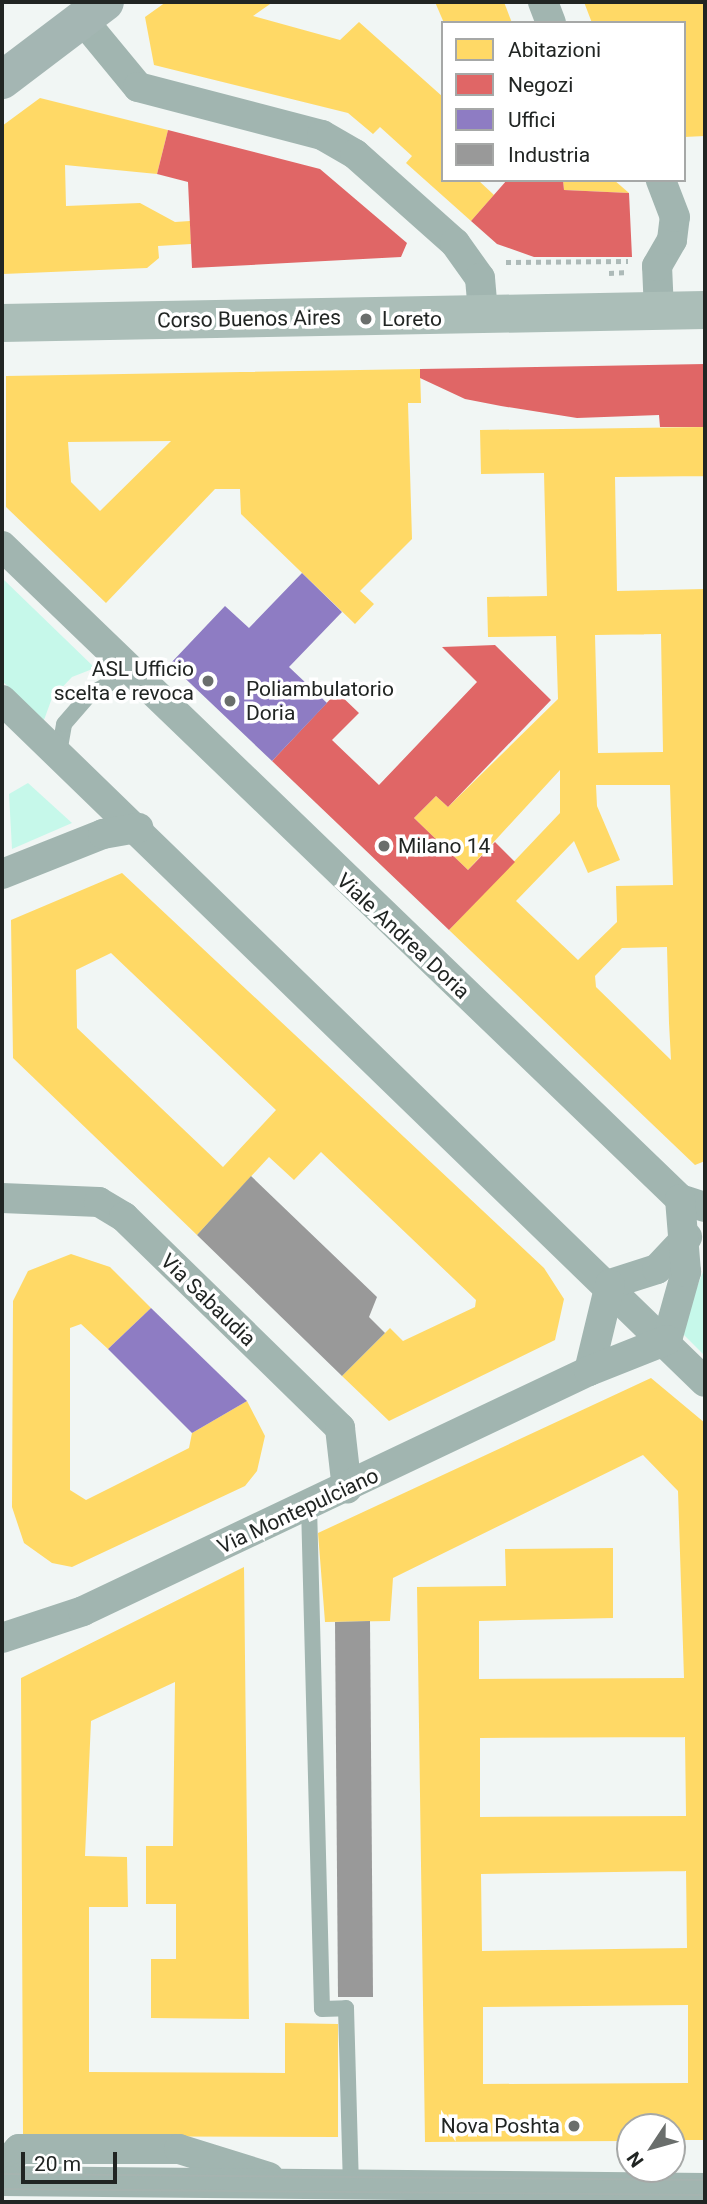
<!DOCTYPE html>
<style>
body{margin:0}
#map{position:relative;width:707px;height:2204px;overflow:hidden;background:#f1f6f4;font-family:Roboto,sans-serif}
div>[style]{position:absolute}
.green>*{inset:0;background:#c6f8ea}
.homes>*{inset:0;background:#ffd966}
.shops>*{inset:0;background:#e06666}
.offices>*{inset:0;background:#8e7cc3}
.industry>*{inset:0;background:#999}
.path>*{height:4.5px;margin-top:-2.25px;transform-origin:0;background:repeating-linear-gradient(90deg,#adbab8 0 5px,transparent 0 10px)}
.lane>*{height:16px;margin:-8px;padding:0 8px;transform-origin:8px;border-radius:8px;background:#a1b5b0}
.street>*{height:30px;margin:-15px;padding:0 15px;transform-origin:15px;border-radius:15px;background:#a1b5b0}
.secondary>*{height:38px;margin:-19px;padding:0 19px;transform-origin:19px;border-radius:19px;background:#abbeb8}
.primary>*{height:38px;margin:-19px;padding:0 19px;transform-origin:19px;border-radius:19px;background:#a4b6b3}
.tram>*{height:2px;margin:-1px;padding:0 1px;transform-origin:1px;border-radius:1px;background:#a6b4b0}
.dots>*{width:19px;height:19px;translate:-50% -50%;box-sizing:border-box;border:4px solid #fff;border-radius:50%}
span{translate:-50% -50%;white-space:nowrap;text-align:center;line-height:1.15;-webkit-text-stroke:7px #fff;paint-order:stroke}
.street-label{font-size:21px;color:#212523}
.poi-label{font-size:21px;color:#212523}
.left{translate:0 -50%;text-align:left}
.right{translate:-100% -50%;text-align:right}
.frame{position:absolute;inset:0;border:4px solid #212523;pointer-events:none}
.legend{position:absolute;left:441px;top:21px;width:245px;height:161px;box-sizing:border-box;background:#fff;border:2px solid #a6a8a7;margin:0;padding:9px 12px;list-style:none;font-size:21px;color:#212523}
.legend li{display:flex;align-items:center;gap:14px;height:35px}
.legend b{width:35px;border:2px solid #a6a8a7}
.north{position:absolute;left:616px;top:2113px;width:70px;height:70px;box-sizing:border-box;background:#fff;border:2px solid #a6a8a7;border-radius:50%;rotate:234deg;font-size:19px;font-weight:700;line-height:28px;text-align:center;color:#212523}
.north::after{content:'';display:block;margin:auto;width:24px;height:32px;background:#6a6e6c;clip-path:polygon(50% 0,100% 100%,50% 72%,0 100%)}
.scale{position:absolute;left:21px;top:2152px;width:96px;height:32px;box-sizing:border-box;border:4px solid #212523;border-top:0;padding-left:9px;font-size:21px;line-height:24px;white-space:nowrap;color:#212523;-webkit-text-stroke:5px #fff;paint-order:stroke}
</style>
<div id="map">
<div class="green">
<i style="clip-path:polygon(2px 578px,95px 668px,72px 677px,52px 698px,44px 720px,2px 681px)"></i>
<i style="clip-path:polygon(28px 783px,72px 823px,12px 849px,9px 794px)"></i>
<i style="clip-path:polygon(705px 1225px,705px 1356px,679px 1330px,703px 1272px)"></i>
</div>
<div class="homes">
<i style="clip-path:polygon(166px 2px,273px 2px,253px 16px,340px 40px,359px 22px,443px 97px,443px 180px,478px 180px,494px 195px,471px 221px,406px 163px,412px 156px,380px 127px,373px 134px,348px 113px,154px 65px,145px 17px)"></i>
<i style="clip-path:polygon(435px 2px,504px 2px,512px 23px,444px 23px)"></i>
<i style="clip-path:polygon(584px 2px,705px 2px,705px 136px,684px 137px,684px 23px,592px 23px)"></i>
<i style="clip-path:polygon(40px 98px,168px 130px,157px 174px,65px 165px,66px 206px,140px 203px,175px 222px,190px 221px,191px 244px,158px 246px,159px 258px,147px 268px,3px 274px,2px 126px)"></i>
<i style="clip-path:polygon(563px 180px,614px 180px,629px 193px,564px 190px)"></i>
<i style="clip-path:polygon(evenodd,420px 369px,421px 403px,408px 403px,412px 539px,360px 591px,374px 604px,355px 624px,241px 514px,240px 489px,215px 489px,106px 603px,6px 507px,6px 376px,420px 369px,171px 441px,100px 511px,71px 482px,68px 442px,171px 441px)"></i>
<i style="clip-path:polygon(evenodd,705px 427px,705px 476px,615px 477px,617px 591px,705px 589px,705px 1161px,695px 1165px,449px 930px,560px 813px,560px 770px,468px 870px,414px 818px,436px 796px,448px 807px,558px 699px,556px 636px,488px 637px,487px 597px,547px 596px,544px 473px,481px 474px,480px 430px,705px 427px,661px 634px,663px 752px,598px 753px,595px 635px,661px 634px,705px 427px,596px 785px,670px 785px,673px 885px,616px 886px,617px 922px,578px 960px,516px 901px,574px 841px,588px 873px,620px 860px,597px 806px,596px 785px,705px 427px,667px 947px,669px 1023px,671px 1060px,596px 987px,595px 976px,622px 948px,667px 947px)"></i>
<i style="clip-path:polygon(evenodd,122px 873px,544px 1268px,564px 1299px,555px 1340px,389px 1421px,342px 1376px,390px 1328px,403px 1341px,475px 1307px,476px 1300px,321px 1152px,294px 1180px,269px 1157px,197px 1235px,13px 1058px,11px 920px,122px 873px,111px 953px,276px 1110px,223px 1167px,77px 1028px,76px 970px,111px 953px)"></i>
<i style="clip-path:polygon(71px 1254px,110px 1267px,151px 1308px,108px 1349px,81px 1324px,70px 1328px,70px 1490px,86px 1500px,114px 1486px,189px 1448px,192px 1433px,247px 1401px,265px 1436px,257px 1471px,245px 1486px,72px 1567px,52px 1563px,24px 1543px,12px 1507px,13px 1301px,28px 1271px)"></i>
<i style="clip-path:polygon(evenodd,651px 1378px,705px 1423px,705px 2140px,672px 2140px,672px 2127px,630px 2127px,630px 2141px,425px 2142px,417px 1587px,506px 1586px,505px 1549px,613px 1548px,613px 1618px,479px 1621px,479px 1679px,684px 1678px,678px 1491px,643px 1455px,393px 1578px,390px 1621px,325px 1622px,318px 1533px,651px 1378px,685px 1737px,686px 1816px,480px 1817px,480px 1738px,685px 1737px,651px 1378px,686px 1871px,687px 1948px,482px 1951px,481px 1874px,686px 1871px,651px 1378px,688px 2005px,688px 2083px,483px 2084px,483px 2007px,688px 2005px)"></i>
<i style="clip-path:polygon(244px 1567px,249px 2019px,151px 2018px,151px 1959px,176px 1959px,176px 1904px,146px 1904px,146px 1846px,173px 1846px,175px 1682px,91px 1721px,85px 1856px,127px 1857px,128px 1907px,89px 1907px,89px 2072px,285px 2073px,285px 2023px,338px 2024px,338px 2137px,23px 2136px,21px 1678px)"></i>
</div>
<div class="shops">
<i style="clip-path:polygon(168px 130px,320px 169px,407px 243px,401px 257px,192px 268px,188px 182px,157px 174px)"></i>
<i style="clip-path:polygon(507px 180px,563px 180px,564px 190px,629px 193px,632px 257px,534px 257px,497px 244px,471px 221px)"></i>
<i style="clip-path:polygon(705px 364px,705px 427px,660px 427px,659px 415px,577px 418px,501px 406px,465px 399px,420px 378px,420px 369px)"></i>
<i style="clip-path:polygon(495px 645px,551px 700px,448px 807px,436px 796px,414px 818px,468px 870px,495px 842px,515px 862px,449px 930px,272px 761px,337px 692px,359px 713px,332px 740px,379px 785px,477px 682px,442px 647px)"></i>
</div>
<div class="offices">
<i style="clip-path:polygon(302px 573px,342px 612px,289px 667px,327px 703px,272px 761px,170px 664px,225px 606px,249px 628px)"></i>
<i style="clip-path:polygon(151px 1308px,247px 1401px,192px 1433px,108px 1349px)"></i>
</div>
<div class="industry">
<i style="clip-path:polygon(251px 1176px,377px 1297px,369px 1317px,385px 1333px,342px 1376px,197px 1235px)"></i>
<i style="clip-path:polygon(370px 1621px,373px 1997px,338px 1997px,335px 1622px)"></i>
</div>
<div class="path">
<i style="left:506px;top:262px;width:122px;rotate:-0.5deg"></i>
<i style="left:609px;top:273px;width:19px;rotate:-3deg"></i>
</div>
<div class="lane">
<i style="left:59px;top:753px;width:29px;rotate:-80deg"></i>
<i style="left:64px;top:724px;width:37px;rotate:-49deg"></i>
<i style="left:88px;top:696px;width:45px;rotate:-30.5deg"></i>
<i style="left:309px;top:1506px;width:503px;rotate:88.52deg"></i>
<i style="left:322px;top:2009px;width:24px;rotate:-2deg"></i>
<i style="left:346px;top:2008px;width:176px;rotate:88.4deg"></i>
</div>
<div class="street">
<i style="left:543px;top:2px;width:22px;rotate:69deg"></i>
<i style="left:82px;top:19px;width:88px;rotate:50.5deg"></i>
<i style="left:138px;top:87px;width:190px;rotate:14.6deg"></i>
<i style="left:322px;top:135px;width:38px;rotate:30deg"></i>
<i style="left:355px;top:154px;width:134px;rotate:41.7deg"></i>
<i style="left:455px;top:243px;width:43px;rotate:54.5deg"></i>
<i style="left:480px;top:278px;width:36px;rotate:85deg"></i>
<i style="left:659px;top:311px;width:45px;rotate:-92.5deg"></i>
<i style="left:657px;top:266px;width:30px;rotate:-60deg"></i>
<i style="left:672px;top:240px;width:23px;rotate:-83deg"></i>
<i style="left:675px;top:217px;width:40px;rotate:-111deg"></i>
<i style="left:2px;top:546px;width:941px;rotate:43.92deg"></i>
<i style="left:680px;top:1199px;width:26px;rotate:18deg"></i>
<i style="left:2px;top:700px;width:979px;rotate:44.13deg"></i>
<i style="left:2px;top:874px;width:109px;rotate:-21.6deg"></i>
<i style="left:103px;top:834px;width:36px;rotate:-10deg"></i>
<i style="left:2px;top:1198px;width:97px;rotate:2.4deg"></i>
<i style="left:99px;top:1202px;width:29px;rotate:31deg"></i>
<i style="left:124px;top:1217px;width:302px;rotate:44.3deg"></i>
<i style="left:340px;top:1428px;width:61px;rotate:83.5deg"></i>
<i style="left:610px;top:1284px;width:49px;rotate:-17.7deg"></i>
<i style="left:657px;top:1269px;width:44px;rotate:-46.8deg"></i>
<i style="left:667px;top:1340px;width:71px;rotate:-74.4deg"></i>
<i style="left:686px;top:1272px;width:73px;rotate:-94.7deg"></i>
<i style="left:589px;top:1371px;width:89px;rotate:-76.4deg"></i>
<i style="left:2px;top:1638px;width:85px;rotate:-18.4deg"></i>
<i style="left:83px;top:1611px;width:560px;rotate:-25.38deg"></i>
<i style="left:589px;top:1371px;width:84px;rotate:-21.7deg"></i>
<i style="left:2px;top:2169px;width:26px;rotate:-50deg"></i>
<i style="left:19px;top:2149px;width:160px"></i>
<i style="left:179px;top:2149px;width:94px;rotate:17.3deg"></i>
<i style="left:2px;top:2181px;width:703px;rotate:0.57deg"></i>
</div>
<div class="secondary">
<i style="left:2px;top:323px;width:703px;rotate:-1.06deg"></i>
</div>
<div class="primary">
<i style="left:2px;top:80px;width:129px;rotate:-37.1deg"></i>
</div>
<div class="tram">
<i style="left:2px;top:2174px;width:703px;rotate:0.49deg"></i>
<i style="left:2px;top:2189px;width:703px;rotate:0.49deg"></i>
</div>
<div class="dots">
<i style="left:366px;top:319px;background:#6a6e6c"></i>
<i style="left:208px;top:681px;background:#6a6e6c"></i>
<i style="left:230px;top:701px;background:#6a6e6c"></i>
<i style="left:384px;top:846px;background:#6a6e6c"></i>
<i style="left:574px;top:2126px;background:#6a6e6c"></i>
</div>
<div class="street-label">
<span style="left:249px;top:319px;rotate:-1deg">Corso Buenos Aires</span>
<span style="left:403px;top:936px;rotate:43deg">Viale Andrea Doria</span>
<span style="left:208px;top:1300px;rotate:44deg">Via Sabaudia</span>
<span style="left:298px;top:1511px;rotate:-25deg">Via Montepulciano</span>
</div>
<div class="poi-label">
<span class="left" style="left:382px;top:319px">Loreto</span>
<span class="right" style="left:194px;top:681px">ASL Ufficio<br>scelta e revoca</span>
<span class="left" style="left:246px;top:701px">Poliambulatorio<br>Doria</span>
<span class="left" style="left:398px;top:846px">Milano 14</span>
<span class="right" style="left:560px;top:2126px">Nova Poshta</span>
</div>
<div class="frame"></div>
<ul class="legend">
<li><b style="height:19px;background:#ffd966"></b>Abitazioni</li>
<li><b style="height:19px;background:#e06666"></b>Negozi</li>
<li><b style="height:19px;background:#8e7cc3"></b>Uffici</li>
<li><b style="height:19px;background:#999"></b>Industria</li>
</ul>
<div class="north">N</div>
<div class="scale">20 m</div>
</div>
